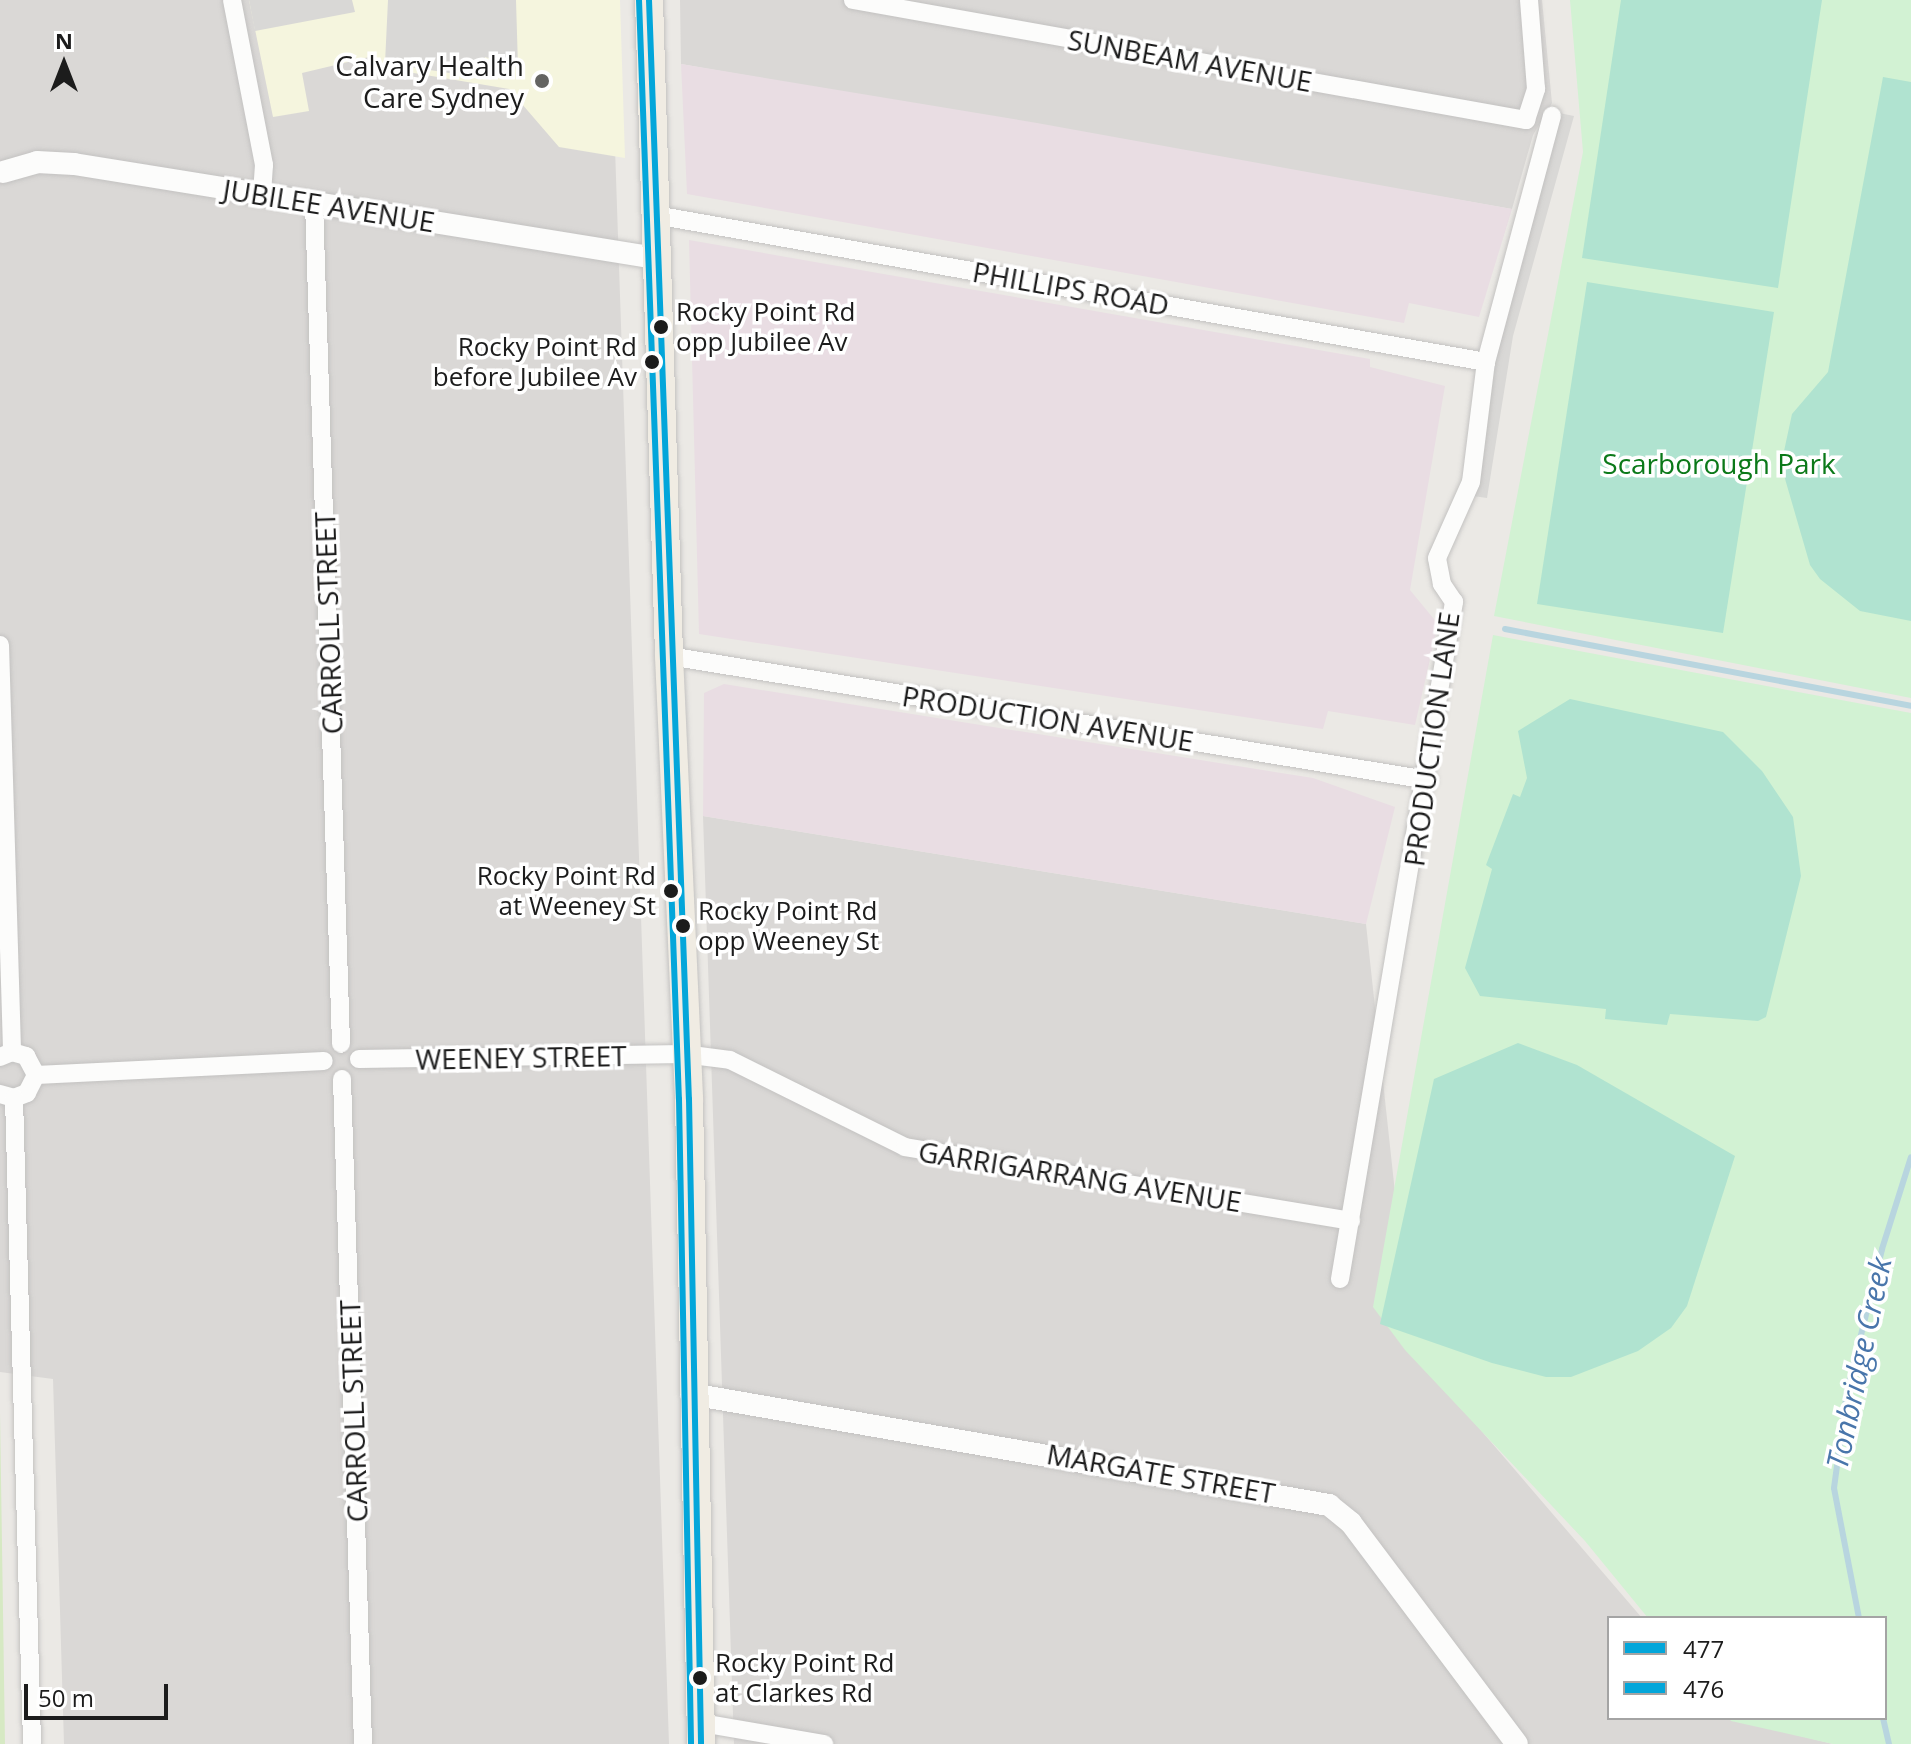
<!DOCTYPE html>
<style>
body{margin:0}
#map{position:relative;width:1911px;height:1744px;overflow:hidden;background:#ebe9e5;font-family:"Open Sans",sans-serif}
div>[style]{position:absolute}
.residential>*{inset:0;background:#dad8d6}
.industrial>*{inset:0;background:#e9dde3}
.education>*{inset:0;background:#f5f5de}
.religious>*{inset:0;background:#d9d8d6}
.grass>*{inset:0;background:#d6e9c3}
.park>*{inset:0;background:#d2f2d3}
.pitch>*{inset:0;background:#b0e3d0}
.stream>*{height:6px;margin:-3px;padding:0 3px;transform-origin:3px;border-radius:3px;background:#b8d5df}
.roads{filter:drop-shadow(0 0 2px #c3c2c1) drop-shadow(0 0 2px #c3c2c1)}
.minor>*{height:18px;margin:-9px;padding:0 9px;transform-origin:9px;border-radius:9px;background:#fcfcfb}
.tertiary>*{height:22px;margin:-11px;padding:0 11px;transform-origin:11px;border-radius:11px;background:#fcfcfb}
.primary>*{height:28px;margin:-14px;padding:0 14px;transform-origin:14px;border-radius:14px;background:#f0ece3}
.bus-1>*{height:6px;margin:-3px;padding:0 3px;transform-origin:3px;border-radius:3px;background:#03a6da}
.bus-2>*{height:6px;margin:-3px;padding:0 3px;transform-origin:3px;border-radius:3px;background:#03a6da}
.dots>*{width:22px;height:22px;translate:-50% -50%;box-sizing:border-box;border:4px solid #fff;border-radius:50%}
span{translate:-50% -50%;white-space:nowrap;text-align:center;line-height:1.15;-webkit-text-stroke:7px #fff;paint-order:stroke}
.bus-label{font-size:26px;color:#1c1c1c}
.left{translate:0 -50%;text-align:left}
.right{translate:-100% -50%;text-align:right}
.street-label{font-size:28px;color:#1c1c1c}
.poi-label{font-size:28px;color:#1c1c1c}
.park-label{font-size:28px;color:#0b7919}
.water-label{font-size:30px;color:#4976ab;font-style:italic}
.legend{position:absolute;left:1607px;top:1616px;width:280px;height:104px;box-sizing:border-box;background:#fff;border:2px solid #a4a4a4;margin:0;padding:10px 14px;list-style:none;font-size:24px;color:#1c1c1c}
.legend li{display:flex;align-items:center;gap:16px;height:40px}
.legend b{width:40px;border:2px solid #a4a4a4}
.north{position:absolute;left:24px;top:24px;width:80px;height:80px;-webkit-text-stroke:6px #fff;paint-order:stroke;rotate:0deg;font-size:22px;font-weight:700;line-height:32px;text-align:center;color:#1c1c1c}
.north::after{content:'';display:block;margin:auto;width:28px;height:36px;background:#1c1c1c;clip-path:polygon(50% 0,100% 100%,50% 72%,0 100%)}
.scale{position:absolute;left:24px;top:1684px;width:144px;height:36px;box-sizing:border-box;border:4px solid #1c1c1c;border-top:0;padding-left:10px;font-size:24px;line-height:28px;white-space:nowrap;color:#1c1c1c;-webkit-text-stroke:6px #fff;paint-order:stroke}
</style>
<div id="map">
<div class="residential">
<i style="clip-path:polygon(0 0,610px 0,669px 1744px,64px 1744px,53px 1379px,0 1372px)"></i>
<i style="clip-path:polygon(680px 0,1542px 0,1552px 103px,1533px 135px,1512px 209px,681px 64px)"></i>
<i style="clip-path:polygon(703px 816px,1366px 924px,1412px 1350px,1642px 1618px,1609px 1618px,1609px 1718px,1729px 1718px,1833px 1744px,734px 1744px)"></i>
</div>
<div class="industrial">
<i style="clip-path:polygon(681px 64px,1037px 123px,1512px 209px,1479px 317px,1409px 303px,1404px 323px,687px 194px)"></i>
<i style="clip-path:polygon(689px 240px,1370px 359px,1370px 367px,1445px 386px,1410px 590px,1438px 624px,1415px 725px,1328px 711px,1323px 729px,699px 634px)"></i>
<i style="clip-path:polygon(724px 684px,1313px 778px,1395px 807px,1366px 924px,703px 816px,704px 693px)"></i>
</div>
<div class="education">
<i style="clip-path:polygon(249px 0,620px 0,625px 158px,559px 147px,509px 89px,372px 66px,369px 57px,302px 73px,309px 111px,273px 117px)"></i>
</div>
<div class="religious">
<i style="clip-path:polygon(249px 0,352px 0,355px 12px,255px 31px)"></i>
<i style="clip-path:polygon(388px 0,516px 0,518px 67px,485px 57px,481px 78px,385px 63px)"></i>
<i style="clip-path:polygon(1559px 113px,1574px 116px,1513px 336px,1487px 498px,1473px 496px,1498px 334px)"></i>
</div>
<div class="grass">
<i style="clip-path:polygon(0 1412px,5px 1744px,0 1744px)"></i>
</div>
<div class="park">
<i style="clip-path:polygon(1570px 0,1911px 0,1911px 698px,1494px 616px,1583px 152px)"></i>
<i style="clip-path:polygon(1493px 635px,1911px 713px,1911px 1744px,1833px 1744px,1731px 1721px,1729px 1718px,1885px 1718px,1885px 1618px,1648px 1618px,1585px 1541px,1405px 1350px,1373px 1307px)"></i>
</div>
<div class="pitch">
<i style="clip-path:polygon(1621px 0,1822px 0,1778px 288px,1582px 258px)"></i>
<i style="clip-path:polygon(1883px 77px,1911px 82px,1911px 621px,1860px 611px,1820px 579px,1810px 565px,1781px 465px,1792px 414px,1828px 372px)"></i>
<i style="clip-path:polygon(1587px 282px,1774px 312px,1723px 633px,1537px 604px)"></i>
<i style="clip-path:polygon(1570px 699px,1723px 732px,1762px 771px,1793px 817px,1801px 876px,1766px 1017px,1758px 1021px,1670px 1014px,1667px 1025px,1605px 1019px,1606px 1009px,1480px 996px,1465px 968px,1492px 869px,1486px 865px,1513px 794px,1520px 797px,1527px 778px,1518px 731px)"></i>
<i style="clip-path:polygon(1518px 1043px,1577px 1065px,1735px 1156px,1687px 1306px,1671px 1328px,1638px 1351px,1571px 1377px,1546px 1377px,1492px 1363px,1380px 1324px,1434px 1079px)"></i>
</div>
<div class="stream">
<i style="left:1505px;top:629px;width:413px;rotate:10.7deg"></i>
<i style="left:1859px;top:1618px;width:132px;rotate:-100.9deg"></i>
<i style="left:1834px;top:1488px;width:97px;rotate:-82.3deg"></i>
<i style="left:1847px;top:1392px;width:147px;rotate:-76.2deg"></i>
<i style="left:1882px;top:1249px;width:96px;rotate:-72.5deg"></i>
<i style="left:1883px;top:1718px;width:27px;rotate:77deg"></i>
</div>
<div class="roads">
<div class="minor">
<i style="left:232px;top:0;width:168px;rotate:79deg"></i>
<i style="left:264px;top:165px;width:29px;rotate:94deg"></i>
<i style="left:853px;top:0;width:684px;rotate:10.11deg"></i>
<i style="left:1526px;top:120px;width:33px;rotate:-72deg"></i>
<i style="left:1536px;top:89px;width:89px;rotate:-94.5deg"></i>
<i style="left:314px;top:203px;width:841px;rotate:88.16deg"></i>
<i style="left:655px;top:215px;width:844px;rotate:10.03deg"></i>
<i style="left:0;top:645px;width:407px;rotate:88.3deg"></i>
<i style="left:669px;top:656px;width:769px;rotate:9.28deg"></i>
<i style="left:0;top:1057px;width:13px;rotate:-23deg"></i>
<i style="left:12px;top:1052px;width:15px;rotate:16deg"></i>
<i style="left:26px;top:1056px;width:21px;rotate:62deg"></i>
<i style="left:36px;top:1075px;width:20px;rotate:117deg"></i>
<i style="left:27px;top:1093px;width:14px;rotate:159deg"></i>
<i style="left:14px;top:1098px;width:15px;rotate:-164deg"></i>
<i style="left:359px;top:1059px;width:325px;rotate:-0.9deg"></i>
<i style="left:684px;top:1054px;width:46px;rotate:7.4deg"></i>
<i style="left:730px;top:1060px;width:195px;rotate:26.4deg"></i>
<i style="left:905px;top:1147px;width:452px;rotate:9.4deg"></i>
<i style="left:36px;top:1075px;width:288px;rotate:-2.8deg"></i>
<i style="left:342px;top:1079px;width:665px;rotate:88.19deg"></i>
<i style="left:14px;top:1098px;width:646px;rotate:88.4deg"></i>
<i style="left:1340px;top:1279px;width:687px;rotate:-80.44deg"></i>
<i style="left:1454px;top:602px;width:22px;rotate:-124deg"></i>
<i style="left:1442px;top:584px;width:26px;rotate:-101deg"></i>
<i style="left:1437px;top:558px;width:83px;rotate:-65.9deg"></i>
<i style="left:1471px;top:482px;width:121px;rotate:-82.9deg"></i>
<i style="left:1486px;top:362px;width:255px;rotate:-75deg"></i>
<i style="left:701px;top:1723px;width:125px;rotate:9.7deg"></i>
</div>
<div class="tertiary">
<i style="left:3px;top:172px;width:35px;rotate:-16deg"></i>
<i style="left:37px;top:162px;width:37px;rotate:3deg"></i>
<i style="left:74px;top:164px;width:590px;rotate:9.17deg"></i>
<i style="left:691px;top:1394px;width:648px;rotate:9.87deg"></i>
<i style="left:1329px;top:1505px;width:28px;rotate:39deg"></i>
<i style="left:1351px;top:1523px;width:276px;rotate:53.1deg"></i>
</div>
<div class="primary">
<i style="left:649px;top:0;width:656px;rotate:88.25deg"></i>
<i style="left:669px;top:656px;width:443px;rotate:87.4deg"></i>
<i style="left:689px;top:1099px;width:645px;rotate:88.93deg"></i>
</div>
</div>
<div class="bus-1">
<i style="left:649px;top:0;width:1100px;rotate:87.92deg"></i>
<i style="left:689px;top:1099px;width:645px;rotate:88.93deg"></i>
</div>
<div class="bus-2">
<i style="left:639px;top:0;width:1100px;rotate:87.92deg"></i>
<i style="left:679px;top:1099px;width:645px;rotate:88.93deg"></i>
</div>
<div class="dots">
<i style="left:542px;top:81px;background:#646462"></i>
<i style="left:661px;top:327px;background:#1c1c1c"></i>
<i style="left:652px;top:362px;background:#1c1c1c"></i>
<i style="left:671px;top:891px;background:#1c1c1c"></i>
<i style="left:683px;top:926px;background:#1c1c1c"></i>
<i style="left:700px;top:1678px;background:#1c1c1c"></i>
</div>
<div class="bus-label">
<span class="left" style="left:676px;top:327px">Rocky Point Rd<br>opp Jubilee Av</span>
<span class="right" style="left:637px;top:362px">Rocky Point Rd<br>before Jubilee Av</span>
<span class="right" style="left:656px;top:891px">Rocky Point Rd<br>at Weeney St</span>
<span class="left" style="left:698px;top:926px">Rocky Point Rd<br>opp Weeney St</span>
<span class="left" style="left:715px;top:1678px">Rocky Point Rd<br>at Clarkes Rd</span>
</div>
<div class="street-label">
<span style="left:1190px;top:60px;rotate:10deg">SUNBEAM AVENUE</span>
<span style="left:329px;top:205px;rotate:9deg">JUBILEE AVENUE</span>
<span style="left:1071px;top:288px;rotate:10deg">PHILLIPS ROAD</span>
<span style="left:328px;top:623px;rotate:-92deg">CARROLL STREET</span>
<span style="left:1048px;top:718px;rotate:9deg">PRODUCTION AVENUE</span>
<span style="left:1431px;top:739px;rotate:-82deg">PRODUCTION LANE</span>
<span style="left:521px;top:1057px;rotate:-1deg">WEENEY STREET</span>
<span style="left:1080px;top:1176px;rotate:9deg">GARRIGARRANG AVENUE</span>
<span style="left:353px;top:1411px;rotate:-92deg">CARROLL STREET</span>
<span style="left:1161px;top:1473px;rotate:10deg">MARGATE STREET</span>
</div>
<div class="poi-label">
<span class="right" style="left:524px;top:81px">Calvary Health<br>Care Sydney</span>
</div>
<div class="park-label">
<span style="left:1719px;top:463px">Scarborough Park</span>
</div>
<div class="water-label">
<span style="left:1859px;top:1363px;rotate:-78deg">Tonbridge Creek</span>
</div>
<ul class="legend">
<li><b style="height:10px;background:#03a6da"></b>477</li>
<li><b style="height:10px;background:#03a6da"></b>476</li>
</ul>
<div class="north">N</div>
<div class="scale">50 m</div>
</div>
